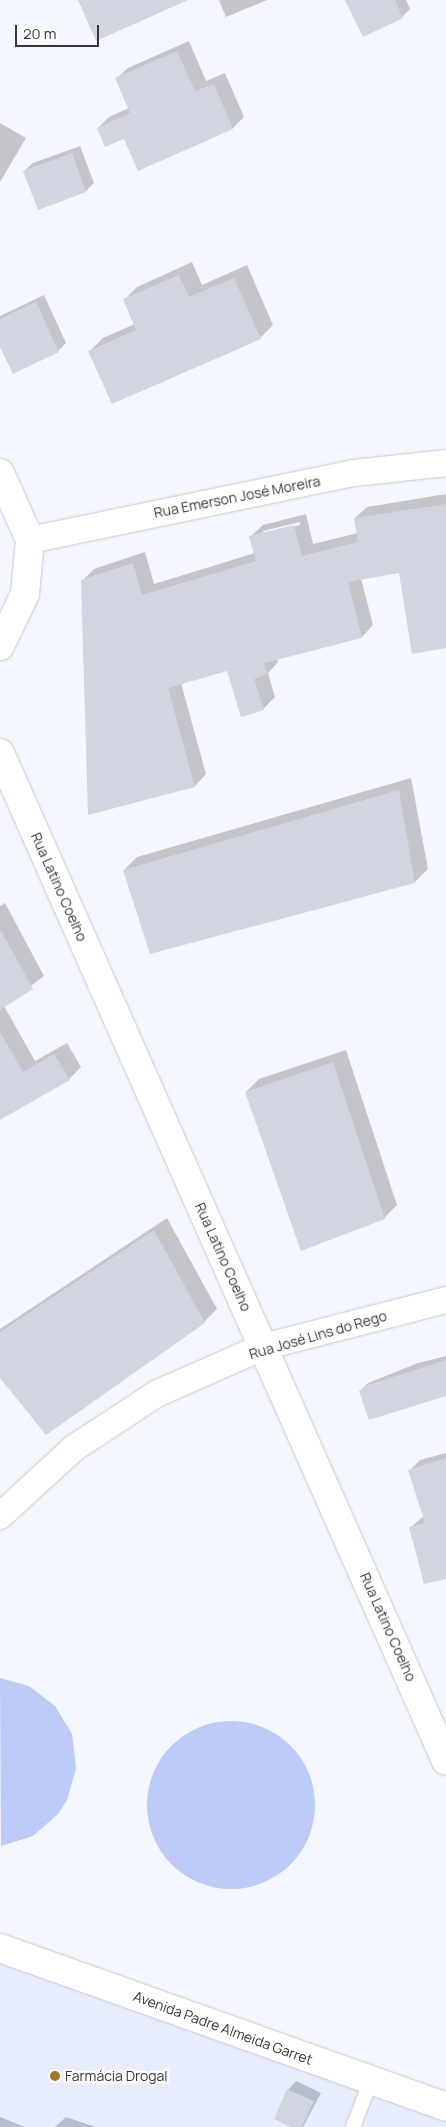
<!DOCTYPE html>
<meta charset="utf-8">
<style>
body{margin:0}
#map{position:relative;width:446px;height:2127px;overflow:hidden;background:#f5f7fe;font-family:Manrope,sans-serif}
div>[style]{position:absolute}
.built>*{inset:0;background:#e7edff}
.water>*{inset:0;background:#bdcbf9}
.round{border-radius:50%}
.shadow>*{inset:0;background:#0003}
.building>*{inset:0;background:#d1d5df}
.roads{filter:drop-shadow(0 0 1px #c6c9d3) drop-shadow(0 0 1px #c6c9d3)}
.service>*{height:14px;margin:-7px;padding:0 7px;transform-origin:7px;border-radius:7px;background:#fff}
.minor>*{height:26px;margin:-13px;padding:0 13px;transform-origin:13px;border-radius:13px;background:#fff}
.tertiary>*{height:28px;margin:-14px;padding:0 14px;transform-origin:14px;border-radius:14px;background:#fff}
.secondary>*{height:28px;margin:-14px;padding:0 14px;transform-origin:14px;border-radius:14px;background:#fff}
.dots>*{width:14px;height:14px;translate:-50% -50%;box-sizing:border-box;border:2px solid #fff;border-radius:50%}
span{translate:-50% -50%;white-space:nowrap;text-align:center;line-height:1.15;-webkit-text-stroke:4.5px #fff;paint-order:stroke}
.street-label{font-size:14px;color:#36373b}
.poi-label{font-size:14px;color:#36373b}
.left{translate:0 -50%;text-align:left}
.scale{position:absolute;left:15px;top:25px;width:84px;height:22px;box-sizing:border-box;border:2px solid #36373b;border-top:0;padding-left:6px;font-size:15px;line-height:18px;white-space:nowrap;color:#36373b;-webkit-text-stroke:4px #fff;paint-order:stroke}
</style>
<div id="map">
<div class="built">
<i style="clip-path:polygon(0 1957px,446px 2114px,446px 2127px,0 2127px)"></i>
</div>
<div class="water">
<i style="clip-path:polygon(0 1678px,29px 1686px,55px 1706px,72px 1734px,76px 1768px,67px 1800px,58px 1814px,33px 1836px,1px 1846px)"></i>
<i class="round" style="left:147px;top:1721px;width:168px;height:168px"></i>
</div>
<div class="shadow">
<i style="clip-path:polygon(219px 0,267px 0,226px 17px)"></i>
<i style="clip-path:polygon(347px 0,406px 0,410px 9px,402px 17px)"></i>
<i style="clip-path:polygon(189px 41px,206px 81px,225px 73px,244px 117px,233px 128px,139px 169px,125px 137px,98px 128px,109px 117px,129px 108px,116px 79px,128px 68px)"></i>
<i style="clip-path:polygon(0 123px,26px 138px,0 182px)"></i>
<i style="clip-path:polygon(80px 146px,94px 183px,86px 191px,24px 171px,33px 163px)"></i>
<i style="clip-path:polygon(192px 262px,202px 285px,247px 265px,273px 325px,260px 338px,90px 351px,103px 338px,135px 324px,124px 300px,137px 287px)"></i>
<i style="clip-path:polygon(44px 295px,66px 343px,58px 351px,0 344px,0 316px)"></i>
<i style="clip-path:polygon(evenodd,446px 494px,446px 647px,400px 572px,361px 578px,373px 625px,362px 637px,277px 659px,278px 662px,268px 673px,275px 697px,263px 709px,228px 669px,181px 683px,206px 774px,195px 786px,82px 581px,94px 569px,145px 552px,154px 584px,255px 553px,251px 536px,263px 525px,306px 514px,313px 544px,358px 533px,355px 518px,367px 507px,446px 494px,300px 522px,300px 525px,263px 534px,263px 531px,300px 522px)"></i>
<i style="clip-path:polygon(411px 778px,428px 869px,415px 882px,124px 870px,137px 857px)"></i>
<i style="clip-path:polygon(5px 903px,44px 976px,4px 1006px,35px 1061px,67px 1043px,81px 1067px,69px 1079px,0 1119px,0 906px)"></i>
<i style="clip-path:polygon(346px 1050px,397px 1205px,384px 1218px,246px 1092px,259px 1079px)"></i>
<i style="clip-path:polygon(167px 1218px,217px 1309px,204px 1322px,0 1376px,0 1329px)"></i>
<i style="clip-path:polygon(446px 1356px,446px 1396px,360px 1391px,368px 1383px,418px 1363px)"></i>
<i style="clip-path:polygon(446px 1453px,446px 1578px,411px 1527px,424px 1516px,410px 1470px,420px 1460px)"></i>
<i style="clip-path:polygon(296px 2081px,321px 2093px,303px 2127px,294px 2127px,276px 2119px,288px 2090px)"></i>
<i style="clip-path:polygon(0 2117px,25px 2127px,0 2127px)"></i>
<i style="clip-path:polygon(66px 2117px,95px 2127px,55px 2127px)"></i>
</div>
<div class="building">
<i style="clip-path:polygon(78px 0,188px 0,96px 41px)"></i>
<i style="clip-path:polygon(345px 0,395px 0,403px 18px,363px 37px)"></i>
<i style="clip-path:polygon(177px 51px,195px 91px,214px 84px,233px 129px,138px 171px,124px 139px,105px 147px,97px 128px,130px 113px,115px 78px)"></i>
<i style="clip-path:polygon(72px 153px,86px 192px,38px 210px,23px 171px)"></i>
<i style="clip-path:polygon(179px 275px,189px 297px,234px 278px,261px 339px,112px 404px,88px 351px,136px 330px,123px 299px)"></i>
<i style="clip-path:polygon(36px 302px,59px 352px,13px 374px,0 347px,0 319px)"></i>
<i style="clip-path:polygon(446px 504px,446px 648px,412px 654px,399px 573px,348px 582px,362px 638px,264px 663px,267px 675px,254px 679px,264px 710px,241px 717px,227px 671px,168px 688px,195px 787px,88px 815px,81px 580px,133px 563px,142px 595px,256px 561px,249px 536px,294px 525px,302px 556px,358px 542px,354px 518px)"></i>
<i style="clip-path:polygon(399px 790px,415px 883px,150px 954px,123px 870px)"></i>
<i style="clip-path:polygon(0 929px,33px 989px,0 1010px)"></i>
<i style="clip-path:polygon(0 1032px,23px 1072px,54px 1054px,70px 1080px,0 1120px)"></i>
<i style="clip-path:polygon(333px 1062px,385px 1219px,301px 1251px,245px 1092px)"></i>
<i style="clip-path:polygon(154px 1230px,205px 1323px,46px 1435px,0 1378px,0 1332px)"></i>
<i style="clip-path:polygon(446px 1360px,446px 1396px,369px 1420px,359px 1391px,365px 1386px)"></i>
<i style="clip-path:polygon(446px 1458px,446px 1579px,424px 1584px,409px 1527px,425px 1523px,408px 1470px)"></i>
<i style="clip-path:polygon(287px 2089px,314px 2101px,302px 2127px,291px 2127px,274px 2119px)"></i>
</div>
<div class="roads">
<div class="service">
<i style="left:353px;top:2127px;width:50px;rotate:-69deg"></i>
</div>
<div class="minor">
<i style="left:30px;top:540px;width:331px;rotate:-11.7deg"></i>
<i style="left:354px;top:473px;width:93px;rotate:-6.2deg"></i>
<i style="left:0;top:1516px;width:100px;rotate:-42.6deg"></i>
<i style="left:74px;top:1448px;width:100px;rotate:-33.2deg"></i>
<i style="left:158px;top:1393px;width:115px;rotate:-23.7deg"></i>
<i style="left:263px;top:1347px;width:189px;rotate:-14.4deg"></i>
</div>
<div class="tertiary">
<i style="left:0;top:473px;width:73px;rotate:65.9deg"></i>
<i style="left:30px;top:540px;width:54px;rotate:95.3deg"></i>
<i style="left:25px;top:594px;width:58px;rotate:115.7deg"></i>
<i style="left:0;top:753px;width:1102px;rotate:66.13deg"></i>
</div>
<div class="secondary">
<i style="left:0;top:1948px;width:473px;rotate:19.6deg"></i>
</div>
</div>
<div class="dots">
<i style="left:55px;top:2076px;background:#a07927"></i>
</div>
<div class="street-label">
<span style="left:237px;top:497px;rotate:-11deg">Rua Emerson José Moreira</span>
<span style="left:59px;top:887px;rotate:66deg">Rua Latino Coelho</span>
<span style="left:223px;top:1257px;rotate:66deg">Rua Latino Coelho</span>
<span style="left:318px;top:1335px;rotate:-16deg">Rua José Lins do Rego</span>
<span style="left:388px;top:1627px;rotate:66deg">Rua Latino Coelho</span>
<span style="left:223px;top:2028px;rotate:20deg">Avenida Padre Almeida Garret</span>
</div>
<div class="poi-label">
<span class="left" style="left:65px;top:2076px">Farmácia Drogal</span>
</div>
<div class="scale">20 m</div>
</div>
